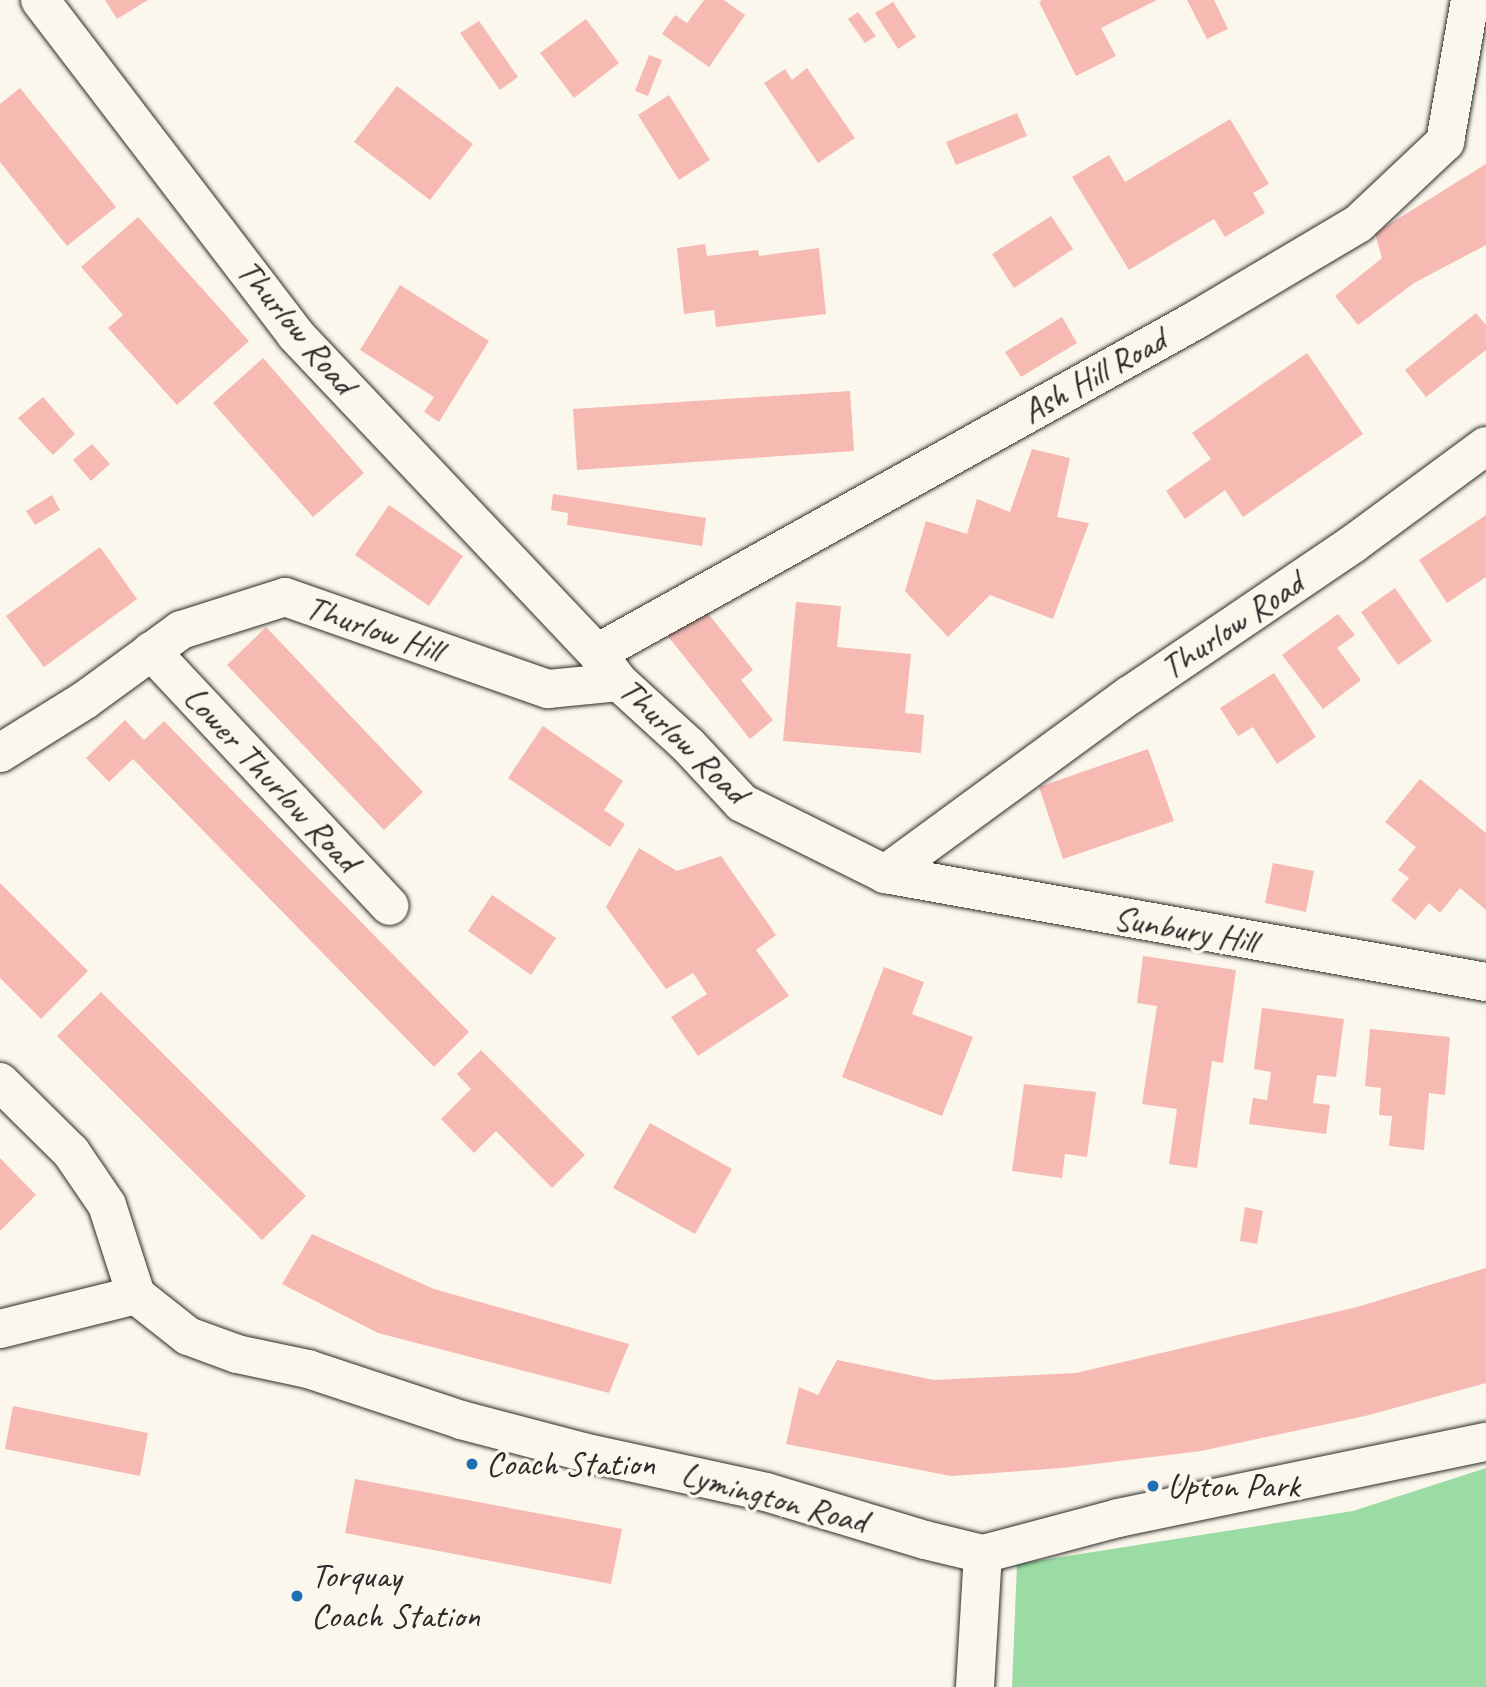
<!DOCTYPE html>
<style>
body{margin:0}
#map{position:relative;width:1486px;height:1687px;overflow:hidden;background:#fbf7ec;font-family:Caveat,sans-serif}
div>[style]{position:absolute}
.green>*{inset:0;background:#9bdba4}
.building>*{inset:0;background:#f6bab3}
.roads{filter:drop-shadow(0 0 2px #2b2b2b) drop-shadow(0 0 2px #2b2b2b)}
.street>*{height:38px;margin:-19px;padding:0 19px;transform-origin:19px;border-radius:19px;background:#fbf7ec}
.secondary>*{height:38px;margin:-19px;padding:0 19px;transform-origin:19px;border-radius:19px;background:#fbf7ec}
.dots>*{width:19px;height:19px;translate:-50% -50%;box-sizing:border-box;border:4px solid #fbf7ec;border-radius:50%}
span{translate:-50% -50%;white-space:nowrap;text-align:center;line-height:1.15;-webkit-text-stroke:7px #fbf7ec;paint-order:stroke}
.street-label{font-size:35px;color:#2b2b2b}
.poi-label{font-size:35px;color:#2b2b2b}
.left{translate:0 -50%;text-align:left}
</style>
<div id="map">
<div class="green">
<i style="clip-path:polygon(1486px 1468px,1486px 1687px,1012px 1687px,1017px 1564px,1353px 1511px)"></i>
</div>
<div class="building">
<i style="clip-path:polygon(105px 0,148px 0,117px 19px)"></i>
<i style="clip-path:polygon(704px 0,724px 0,745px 15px,709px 67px,662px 34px,675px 15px,687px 23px)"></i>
<i style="clip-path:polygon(1042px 0,1157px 0,1101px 28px,1116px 56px,1076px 76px,1039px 2px)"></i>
<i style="clip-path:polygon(1187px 0,1214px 0,1228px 29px,1207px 39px)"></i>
<i style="clip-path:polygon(893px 2px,916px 37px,898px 49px,875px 13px)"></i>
<i style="clip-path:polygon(858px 12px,876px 36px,865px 43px,848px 19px)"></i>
<i style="clip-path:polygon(586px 19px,619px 63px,574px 98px,540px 53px)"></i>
<i style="clip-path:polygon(479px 21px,518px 77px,500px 90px,460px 33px)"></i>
<i style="clip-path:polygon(649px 55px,662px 60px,648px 96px,635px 91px)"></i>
<i style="clip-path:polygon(807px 68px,855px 138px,818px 163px,764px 83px,785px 69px,792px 80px)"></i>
<i style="clip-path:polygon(397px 86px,473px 144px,430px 200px,354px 142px)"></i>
<i style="clip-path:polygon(20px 88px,116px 207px,67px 246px,0 162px,0 104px)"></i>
<i style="clip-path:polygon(669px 95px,710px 160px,679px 180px,638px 115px)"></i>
<i style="clip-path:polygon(1017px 113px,1027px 136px,956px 165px,946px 142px)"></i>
<i style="clip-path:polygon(1230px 119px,1269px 184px,1253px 193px,1265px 213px,1225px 237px,1214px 219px,1129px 270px,1072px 177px,1109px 155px,1125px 182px)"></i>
<i style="clip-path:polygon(1486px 164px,1486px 245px,1414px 283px,1358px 325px,1335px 296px,1382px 258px,1375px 233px)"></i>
<i style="clip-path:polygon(1051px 216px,1073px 249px,1014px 288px,992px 254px)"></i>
<i style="clip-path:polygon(138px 217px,249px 341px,177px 405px,108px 328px,123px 315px,81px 267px)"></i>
<i style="clip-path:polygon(705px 244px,707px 256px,758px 250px,759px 256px,819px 248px,826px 314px,716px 327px,714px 310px,684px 314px,677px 248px)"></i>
<i style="clip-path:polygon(400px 285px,489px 341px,439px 422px,424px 412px,434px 397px,360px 350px)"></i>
<i style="clip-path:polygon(1476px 313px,1486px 325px,1486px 350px,1426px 397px,1405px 370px)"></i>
<i style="clip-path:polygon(1062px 317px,1077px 343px,1021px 377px,1005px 352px)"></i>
<i style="clip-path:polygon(1307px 353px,1363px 434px,1243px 517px,1225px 490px,1185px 519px,1166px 491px,1211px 459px,1192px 433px)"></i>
<i style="clip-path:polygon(263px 358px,364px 473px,313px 517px,213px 403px)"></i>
<i style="clip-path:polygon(850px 391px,854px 451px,577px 470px,573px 409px)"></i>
<i style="clip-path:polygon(43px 397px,75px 434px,53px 455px,18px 418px)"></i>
<i style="clip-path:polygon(92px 444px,110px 464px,91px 481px,73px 460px)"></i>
<i style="clip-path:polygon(1032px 449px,1070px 458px,1057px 517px,1089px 523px,1053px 619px,990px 595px,948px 637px,905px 591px,926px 521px,967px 534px,977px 499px,1010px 512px)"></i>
<i style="clip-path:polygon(553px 494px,706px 518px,702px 546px,567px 525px,568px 513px,551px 510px)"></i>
<i style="clip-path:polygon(52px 495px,60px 510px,35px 525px,26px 511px)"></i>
<i style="clip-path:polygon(389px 505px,463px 556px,429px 606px,355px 555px)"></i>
<i style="clip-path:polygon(1486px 515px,1486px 577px,1447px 603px,1419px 560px)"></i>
<i style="clip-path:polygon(100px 547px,137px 599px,44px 667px,6px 616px)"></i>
<i style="clip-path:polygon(1395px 588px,1432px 641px,1398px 665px,1361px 612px)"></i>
<i style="clip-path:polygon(796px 602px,841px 606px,837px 647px,911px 654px,905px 713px,924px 715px,921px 753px,783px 741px)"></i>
<i style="clip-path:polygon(703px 607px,753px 670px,741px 680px,773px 720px,750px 739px,667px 635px)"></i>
<i style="clip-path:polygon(1338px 614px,1355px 635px,1337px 648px,1361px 680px,1323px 709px,1282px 655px)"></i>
<i style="clip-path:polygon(266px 627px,423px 792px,384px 830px,227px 665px)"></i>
<i style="clip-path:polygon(1274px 673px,1316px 737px,1277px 764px,1253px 727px,1238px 736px,1220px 708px)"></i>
<i style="clip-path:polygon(125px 720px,144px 740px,164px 721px,469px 1032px,434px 1067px,133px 759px,109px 782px,86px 758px)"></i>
<i style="clip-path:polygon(543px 726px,623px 781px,604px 810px,625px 824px,610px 847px,508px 778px)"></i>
<i style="clip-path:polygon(1148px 749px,1174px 821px,1063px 859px,1039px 787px)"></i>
<i style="clip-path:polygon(1420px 779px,1486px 833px,1486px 910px,1460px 888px,1440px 913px,1429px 903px,1415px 920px,1391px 900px,1409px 878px,1398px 870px,1416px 847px,1385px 822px)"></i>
<i style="clip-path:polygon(639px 848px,677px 871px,721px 856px,776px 935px,756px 950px,789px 996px,698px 1056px,671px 1017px,707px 994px,693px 973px,666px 989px,606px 907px)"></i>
<i style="clip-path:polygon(1273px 863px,1314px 871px,1306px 912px,1265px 903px)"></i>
<i style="clip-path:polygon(0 883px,88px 971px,41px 1019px,0 978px)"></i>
<i style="clip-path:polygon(492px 895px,556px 938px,531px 975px,468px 931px)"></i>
<i style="clip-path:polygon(1143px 956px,1236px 970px,1223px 1063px,1212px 1061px,1197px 1168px,1169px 1164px,1177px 1109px,1142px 1104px,1157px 1006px,1137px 1003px)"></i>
<i style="clip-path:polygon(884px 967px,924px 982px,912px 1014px,973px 1037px,942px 1116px,842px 1077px)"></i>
<i style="clip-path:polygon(101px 992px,306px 1196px,262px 1240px,57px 1036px)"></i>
<i style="clip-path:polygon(1262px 1008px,1344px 1019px,1336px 1077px,1317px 1075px,1313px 1103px,1330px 1105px,1326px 1134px,1249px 1124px,1253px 1098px,1267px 1100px,1271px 1072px,1254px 1069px)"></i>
<i style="clip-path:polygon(1370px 1029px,1450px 1037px,1445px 1095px,1429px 1093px,1424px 1150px,1389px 1146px,1392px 1116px,1379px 1115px,1381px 1088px,1365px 1086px)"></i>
<i style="clip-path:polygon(481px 1050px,585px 1155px,552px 1188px,496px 1131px,474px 1153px,441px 1119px,471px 1089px,457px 1074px)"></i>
<i style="clip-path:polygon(1024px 1084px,1096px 1092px,1087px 1157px,1065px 1154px,1062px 1178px,1012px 1171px)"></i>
<i style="clip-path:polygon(650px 1123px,732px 1169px,695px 1234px,613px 1188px)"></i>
<i style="clip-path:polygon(0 1158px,36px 1195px,0 1231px)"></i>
<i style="clip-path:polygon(1245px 1207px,1263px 1211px,1257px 1244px,1240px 1241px)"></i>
<i style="clip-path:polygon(312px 1234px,434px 1289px,629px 1344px,609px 1393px,378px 1333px,282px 1284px)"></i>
<i style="clip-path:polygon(1486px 1268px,1486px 1383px,1365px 1416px,1201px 1451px,1062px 1468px,951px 1476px,786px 1444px,799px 1387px,818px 1395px,837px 1360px,934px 1380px,1076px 1373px,1357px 1307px)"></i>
<i style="clip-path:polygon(13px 1406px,148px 1433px,140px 1476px,5px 1449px)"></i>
<i style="clip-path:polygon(355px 1479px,622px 1529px,611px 1584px,345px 1533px)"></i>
</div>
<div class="roads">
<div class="street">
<i style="left:40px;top:0;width:420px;rotate:52.6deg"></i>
<i style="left:295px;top:334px;width:439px;rotate:46.6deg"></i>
<i style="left:597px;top:653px;width:36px;rotate:53deg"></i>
<i style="left:619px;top:682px;width:93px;rotate:42.4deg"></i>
<i style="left:688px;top:745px;width:79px;rotate:47deg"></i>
<i style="left:742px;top:803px;width:160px;rotate:26.4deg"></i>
<i style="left:885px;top:874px;width:611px;rotate:10.19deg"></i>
<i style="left:151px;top:651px;width:349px;rotate:46.9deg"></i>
<i style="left:597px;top:653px;width:685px;rotate:-29.07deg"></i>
<i style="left:1196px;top:320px;width:188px;rotate:-30.7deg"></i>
<i style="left:1358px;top:224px;width:120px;rotate:-43.3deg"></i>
<i style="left:1445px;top:142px;width:144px;rotate:-80deg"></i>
<i style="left:0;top:753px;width:100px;rotate:-31.9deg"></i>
<i style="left:85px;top:700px;width:119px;rotate:-36.1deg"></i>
<i style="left:181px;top:630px;width:109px;rotate:-17.6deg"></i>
<i style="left:285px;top:597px;width:279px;rotate:19.3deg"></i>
<i style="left:548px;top:689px;width:71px;rotate:-5.6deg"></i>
<i style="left:885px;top:874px;width:303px;rotate:-36.2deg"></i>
<i style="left:1130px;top:695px;width:269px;rotate:-34.1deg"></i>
<i style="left:1353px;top:544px;width:165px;rotate:-36.4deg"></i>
</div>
<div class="secondary">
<i style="left:0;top:1082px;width:100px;rotate:44.6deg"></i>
<i style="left:71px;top:1152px;width:64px;rotate:55.8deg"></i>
<i style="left:107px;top:1205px;width:95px;rotate:72.1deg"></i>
<i style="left:136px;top:1295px;width:66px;rotate:38.3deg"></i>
<i style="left:188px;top:1336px;width:52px;rotate:20.2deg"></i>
<i style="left:237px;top:1354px;width:73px;rotate:11.9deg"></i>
<i style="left:308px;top:1369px;width:161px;rotate:18.4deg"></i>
<i style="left:461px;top:1420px;width:126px;rotate:14.7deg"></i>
<i style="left:583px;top:1452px;width:187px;rotate:12.3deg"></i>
<i style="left:766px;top:1492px;width:166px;rotate:16.8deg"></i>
<i style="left:925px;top:1540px;width:60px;rotate:13.6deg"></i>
<i style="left:983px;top:1554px;width:140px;rotate:-14.9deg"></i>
<i style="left:1118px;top:1518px;width:376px;rotate:-11.7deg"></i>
<i style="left:0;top:1329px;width:140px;rotate:-14deg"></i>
<i style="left:975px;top:1687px;width:133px;rotate:-86.6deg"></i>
</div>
</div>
<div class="dots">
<i style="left:472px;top:1464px;background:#1f6fb2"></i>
<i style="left:1153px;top:1486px;background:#1f6fb2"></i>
<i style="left:297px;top:1596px;background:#1f6fb2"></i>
</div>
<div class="street-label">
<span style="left:296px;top:327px;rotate:50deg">Thurlow Road</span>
<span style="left:1094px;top:376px;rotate:-29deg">Ash Hill Road</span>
<span style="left:1232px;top:626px;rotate:-34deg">Thurlow Road</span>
<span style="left:374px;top:629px;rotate:19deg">Thurlow Hill</span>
<span style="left:683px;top:741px;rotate:44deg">Thurlow Road</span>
<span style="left:271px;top:779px;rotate:47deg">Lower Thurlow Road</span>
<span style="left:1185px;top:930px;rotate:10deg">Sunbury Hill</span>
<span style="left:774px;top:1498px;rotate:15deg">Lymington Road</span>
</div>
<div class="poi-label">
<span class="left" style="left:486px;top:1464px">Coach Station</span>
<span class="left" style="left:1167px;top:1486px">Upton Park</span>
<span class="left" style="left:311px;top:1596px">Torquay<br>Coach Station</span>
</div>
</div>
